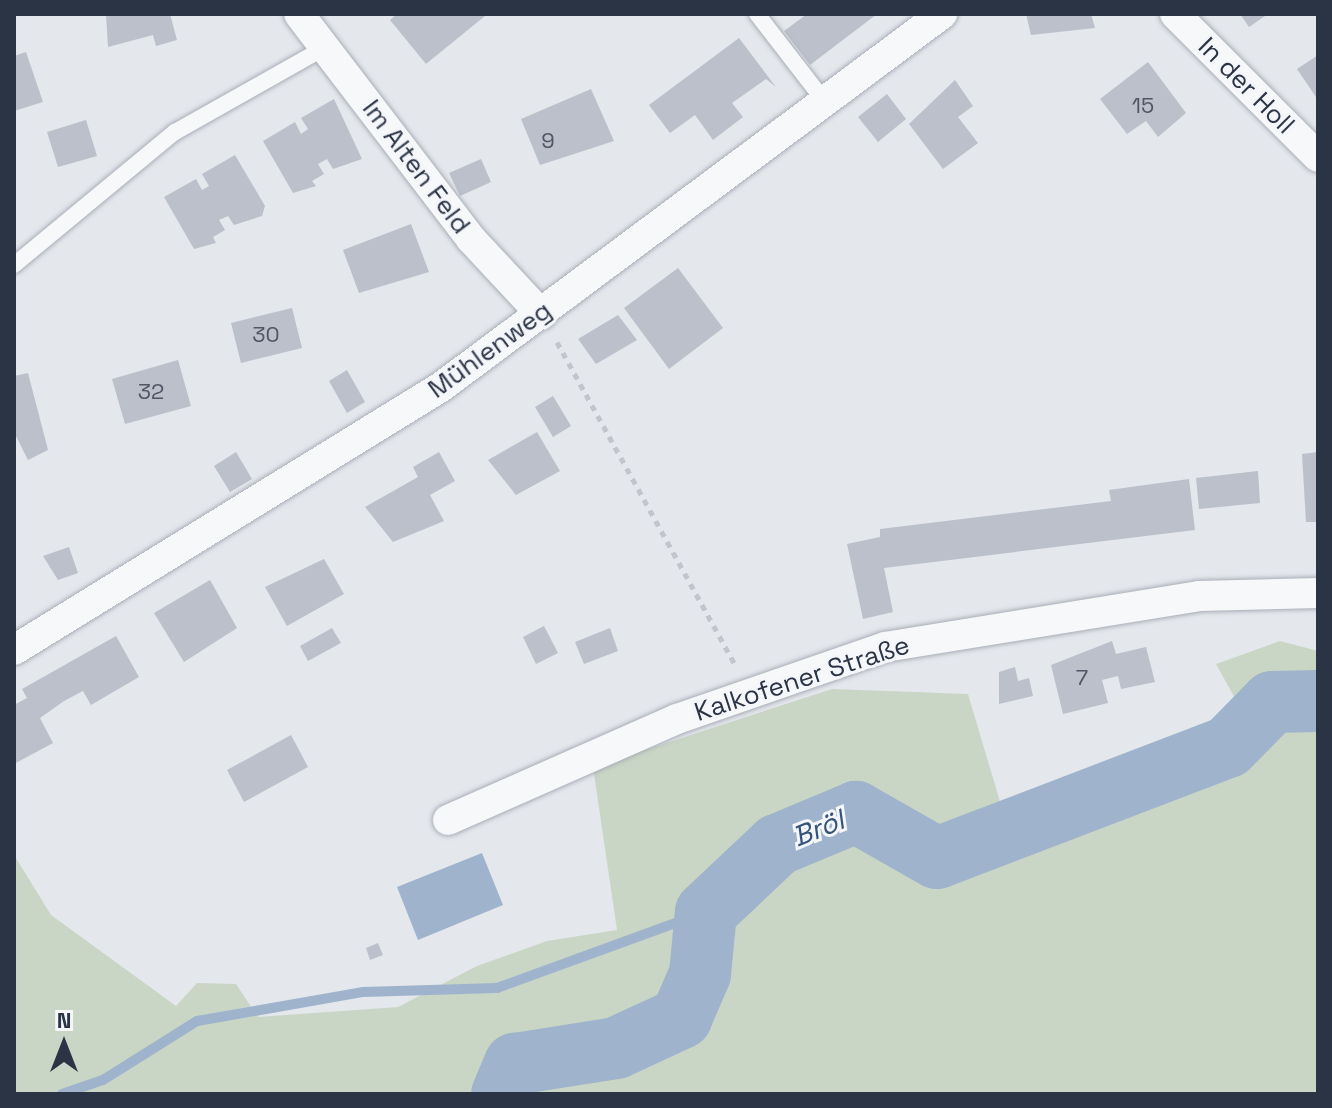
<!DOCTYPE html>
<meta charset="utf-8">
<style>
body{margin:0}
#map{position:relative;width:1332px;height:1108px;overflow:hidden;background:#e4e7ec;font-family:"Space Grotesk",sans-serif}
div>[style]{position:absolute}
.green>*{inset:0;background:#c9d6c5}
.water>*{inset:0;background:#9fb4cc}
.stream>*{height:10px;margin:-5px;padding:0 5px;transform-origin:5px;border-radius:5px;background:#9fb4cc}
.river>*{height:62px;margin:-31px;padding:0 31px;transform-origin:31px;border-radius:31px;background:#9fb4cc}
.building>*{inset:0;background:#bbc0ca}
.path>*{height:5px;margin-top:-2.5px;transform-origin:0;background:repeating-linear-gradient(90deg,#c2c5cb 0 6px,transparent 0 12px)}
.roads{filter:drop-shadow(0 0 2px #a9aeb7) drop-shadow(0 0 2px #a9aeb7)}
.lane>*{height:16px;margin:-8px;padding:0 8px;transform-origin:8px;border-radius:8px;background:#f7f8fa}
.street>*{height:30px;margin:-15px;padding:0 15px;transform-origin:15px;border-radius:15px;background:#f7f8fa}
span{translate:-50% -50%;white-space:nowrap;text-align:center;line-height:1.15;-webkit-text-stroke:6px #f4f6f9;paint-order:stroke}
.number-label{font-size:22px;color:#4f5766}
.number-label span{-webkit-text-stroke-width:0}
.street-label{font-size:26px;color:#2b3445}
.water-label{font-size:28px;color:#34527a;font-style:italic}
.frame{position:absolute;inset:0;border:16px solid #2b3445;pointer-events:none}
.north{position:absolute;left:24px;top:1004px;width:80px;height:80px;-webkit-text-stroke:6px #f4f6f9;paint-order:stroke;rotate:0deg;font-size:22px;font-weight:700;line-height:32px;text-align:center;color:#2b3445}
.north::after{content:'';display:block;margin:auto;width:28px;height:36px;background:#2b3445;clip-path:polygon(50% 0,100% 100%,50% 72%,0 100%)}
</style>
<div id="map">
<div class="green">
<i style="clip-path:polygon(1280px 641px,1318px 651px,1318px 1094px,14px 1094px,14px 855px,51px 915px,176px 1006px,197px 983px,236px 984px,258px 1017px,398px 1007px,477px 966px,547px 941px,617px 930px,593px 767px,832px 689px,968px 694px,1001px 805px,1113px 780px,1242px 711px,1216px 664px)"></i>
</div>
<div class="water">
<i style="clip-path:polygon(482px 853px,503px 905px,418px 940px,397px 887px)"></i>
</div>
<div class="stream">
<i style="left:62px;top:1094px;width:43px;rotate:-18.9deg"></i>
<i style="left:103px;top:1080px;width:111px;rotate:-32.1deg"></i>
<i style="left:197px;top:1021px;width:169px;rotate:-9.9deg"></i>
<i style="left:363px;top:992px;width:134px;rotate:-1.7deg"></i>
<i style="left:497px;top:988px;width:222px;rotate:-20deg"></i>
</div>
<div class="river">
<i style="left:502px;top:1094px;width:33px;rotate:-67deg"></i>
<i style="left:515px;top:1064px;width:102px;rotate:-9deg"></i>
<i style="left:616px;top:1048px;width:72px;rotate:-24.8deg"></i>
<i style="left:681px;top:1018px;width:48px;rotate:-66.6deg"></i>
<i style="left:700px;top:974px;width:62px;rotate:-84.5deg"></i>
<i style="left:706px;top:912px;width:98px;rotate:-43.3deg"></i>
<i style="left:777px;top:845px;width:86px;rotate:-22.7deg"></i>
<i style="left:856px;top:812px;width:93px;rotate:29.6deg"></i>
<i style="left:937px;top:858px;width:311px;rotate:-20.9deg"></i>
<i style="left:1228px;top:747px;width:63px;rotate:-45.6deg"></i>
<i style="left:1272px;top:702px;width:46px;rotate:-1.2deg"></i>
</div>
<div class="building">
<i style="clip-path:polygon(106px 14px,170px 14px,177px 40px,156px 46px,153px 35px,108px 47px)"></i>
<i style="clip-path:polygon(397px 14px,483px 14px,485px 16px,426px 64px,390px 20px)"></i>
<i style="clip-path:polygon(807px 14px,877px 14px,810px 65px,784px 31px)"></i>
<i style="clip-path:polygon(1026px 14px,1091px 14px,1095px 28px,1031px 35px)"></i>
<i style="clip-path:polygon(1240px 14px,1268px 14px,1249px 27px)"></i>
<i style="clip-path:polygon(739px 38px,776px 87px,766px 79px,732px 103px,743px 117px,713px 140px,695px 115px,670px 133px,649px 105px)"></i>
<i style="clip-path:polygon(26px 52px,43px 102px,14px 111px,14px 56px)"></i>
<i style="clip-path:polygon(1318px 55px,1318px 100px,1297px 69px)"></i>
<i style="clip-path:polygon(1148px 62px,1186px 113px,1158px 137px,1146px 121px,1127px 134px,1100px 99px)"></i>
<i style="clip-path:polygon(955px 80px,973px 106px,958px 117px,978px 143px,943px 169px,909px 124px)"></i>
<i style="clip-path:polygon(591px 89px,614px 141px,540px 165px,521px 119px)"></i>
<i style="clip-path:polygon(887px 94px,906px 119px,878px 142px,858px 117px)"></i>
<i style="clip-path:polygon(334px 99px,362px 159px,333px 169px,327px 159px,318px 164px,324px 174px,312px 181px,316px 186px,293px 193px,263px 141px,295px 122px,301px 134px,308px 129px,301px 118px)"></i>
<i style="clip-path:polygon(86px 120px,97px 156px,58px 167px,47px 132px)"></i>
<i style="clip-path:polygon(235px 155px,265px 206px,262px 216px,234px 225px,228px 216px,219px 220px,225px 230px,213px 237px,216px 243px,194px 249px,164px 197px,196px 179px,202px 190px,209px 186px,202px 174px)"></i>
<i style="clip-path:polygon(481px 159px,491px 182px,460px 196px,449px 173px)"></i>
<i style="clip-path:polygon(411px 224px,429px 272px,359px 293px,343px 250px)"></i>
<i style="clip-path:polygon(678px 268px,723px 328px,669px 369px,624px 308px)"></i>
<i style="clip-path:polygon(292px 308px,302px 348px,241px 363px,231px 323px)"></i>
<i style="clip-path:polygon(618px 315px,637px 340px,596px 364px,578px 339px)"></i>
<i style="clip-path:polygon(178px 360px,191px 406px,125px 424px,112px 379px)"></i>
<i style="clip-path:polygon(347px 370px,365px 402px,347px 413px,329px 381px)"></i>
<i style="clip-path:polygon(28px 373px,48px 450px,28px 460px,14px 432px,14px 376px)"></i>
<i style="clip-path:polygon(553px 396px,571px 426px,553px 437px,535px 407px)"></i>
<i style="clip-path:polygon(537px 432px,560px 471px,516px 495px,488px 460px)"></i>
<i style="clip-path:polygon(236px 452px,252px 479px,230px 492px,214px 466px)"></i>
<i style="clip-path:polygon(439px 452px,455px 481px,430px 495px,444px 521px,393px 542px,365px 507px,418px 477px,413px 467px)"></i>
<i style="clip-path:polygon(1318px 452px,1318px 522px,1306px 522px,1302px 454px)"></i>
<i style="clip-path:polygon(1258px 471px,1260px 503px,1199px 509px,1196px 478px)"></i>
<i style="clip-path:polygon(1189px 479px,1195px 530px,884px 568px,893px 612px,863px 619px,847px 544px,880px 537px,880px 529px,1111px 501px,1109px 490px)"></i>
<i style="clip-path:polygon(69px 547px,78px 573px,58px 580px,43px 556px)"></i>
<i style="clip-path:polygon(324px 559px,344px 594px,287px 626px,265px 587px)"></i>
<i style="clip-path:polygon(210px 580px,237px 628px,184px 662px,154px 613px)"></i>
<i style="clip-path:polygon(544px 626px,558px 653px,536px 664px,523px 637px)"></i>
<i style="clip-path:polygon(332px 628px,341px 643px,308px 661px,300px 646px)"></i>
<i style="clip-path:polygon(610px 628px,618px 651px,584px 664px,575px 642px)"></i>
<i style="clip-path:polygon(116px 636px,139px 677px,91px 705px,83px 691px,64px 701px,40px 718px,53px 743px,14px 764px,14px 705px,27px 698px,22px 689px)"></i>
<i style="clip-path:polygon(1112px 641px,1116px 654px,1146px 647px,1155px 682px,1121px 689px,1118px 676px,1102px 680px,1108px 703px,1063px 714px,1051px 665px)"></i>
<i style="clip-path:polygon(1015px 667px,1018px 681px,1029px 678px,1033px 696px,999px 704px,999px 672px)"></i>
<i style="clip-path:polygon(291px 735px,308px 767px,244px 802px,227px 770px)"></i>
<i style="clip-path:polygon(378px 943px,383px 955px,370px 960px,366px 948px)"></i>
</div>
<div class="path">
<i style="left:557px;top:342px;width:370px;rotate:61.1deg"></i>
</div>
<div class="roads">
<div class="lane">
<i style="left:757px;top:14px;width:111px;rotate:52.3deg"></i>
<i style="left:14px;top:265px;width:209px;rotate:-39.6deg"></i>
<i style="left:175px;top:132px;width:173px;rotate:-29.4deg"></i>
</div>
<div class="street">
<i style="left:299px;top:14px;width:283px;rotate:52.6deg"></i>
<i style="left:471px;top:239px;width:103px;rotate:47deg"></i>
<i style="left:1175px;top:14px;width:202px;rotate:45deg"></i>
<i style="left:14px;top:650px;width:501px;rotate:-31.63deg"></i>
<i style="left:441px;top:387px;width:625px;rotate:-36.67deg"></i>
<i style="left:448px;top:820px;width:250px;rotate:-23.8deg"></i>
<i style="left:677px;top:719px;width:220px;rotate:-19.1deg"></i>
<i style="left:885px;top:647px;width:318px;rotate:-9.2deg"></i>
<i style="left:1199px;top:596px;width:119px;rotate:-1.4deg"></i>
</div>
</div>
<div class="number-label">
<span style="left:1143px;top:106px">15</span>
<span style="left:548px;top:141px">9</span>
<span style="left:266px;top:335px">30</span>
<span style="left:151px;top:392px">32</span>
<span style="left:1082px;top:678px">7</span>
</div>
<div class="street-label">
<span style="left:1246px;top:86px;rotate:45deg">In der Holl</span>
<span style="left:416px;top:167px;rotate:53deg">Im Alten Feld</span>
<span style="left:490px;top:350px;rotate:-36deg">Mühlenweg</span>
<span style="left:802px;top:679px;rotate:-18deg">Kalkofener Straße</span>
</div>
<div class="water-label">
<span style="left:818px;top:828px;rotate:-22deg">Bröl</span>
</div>
<div class="frame"></div>
<div class="north">N</div>
</div>
